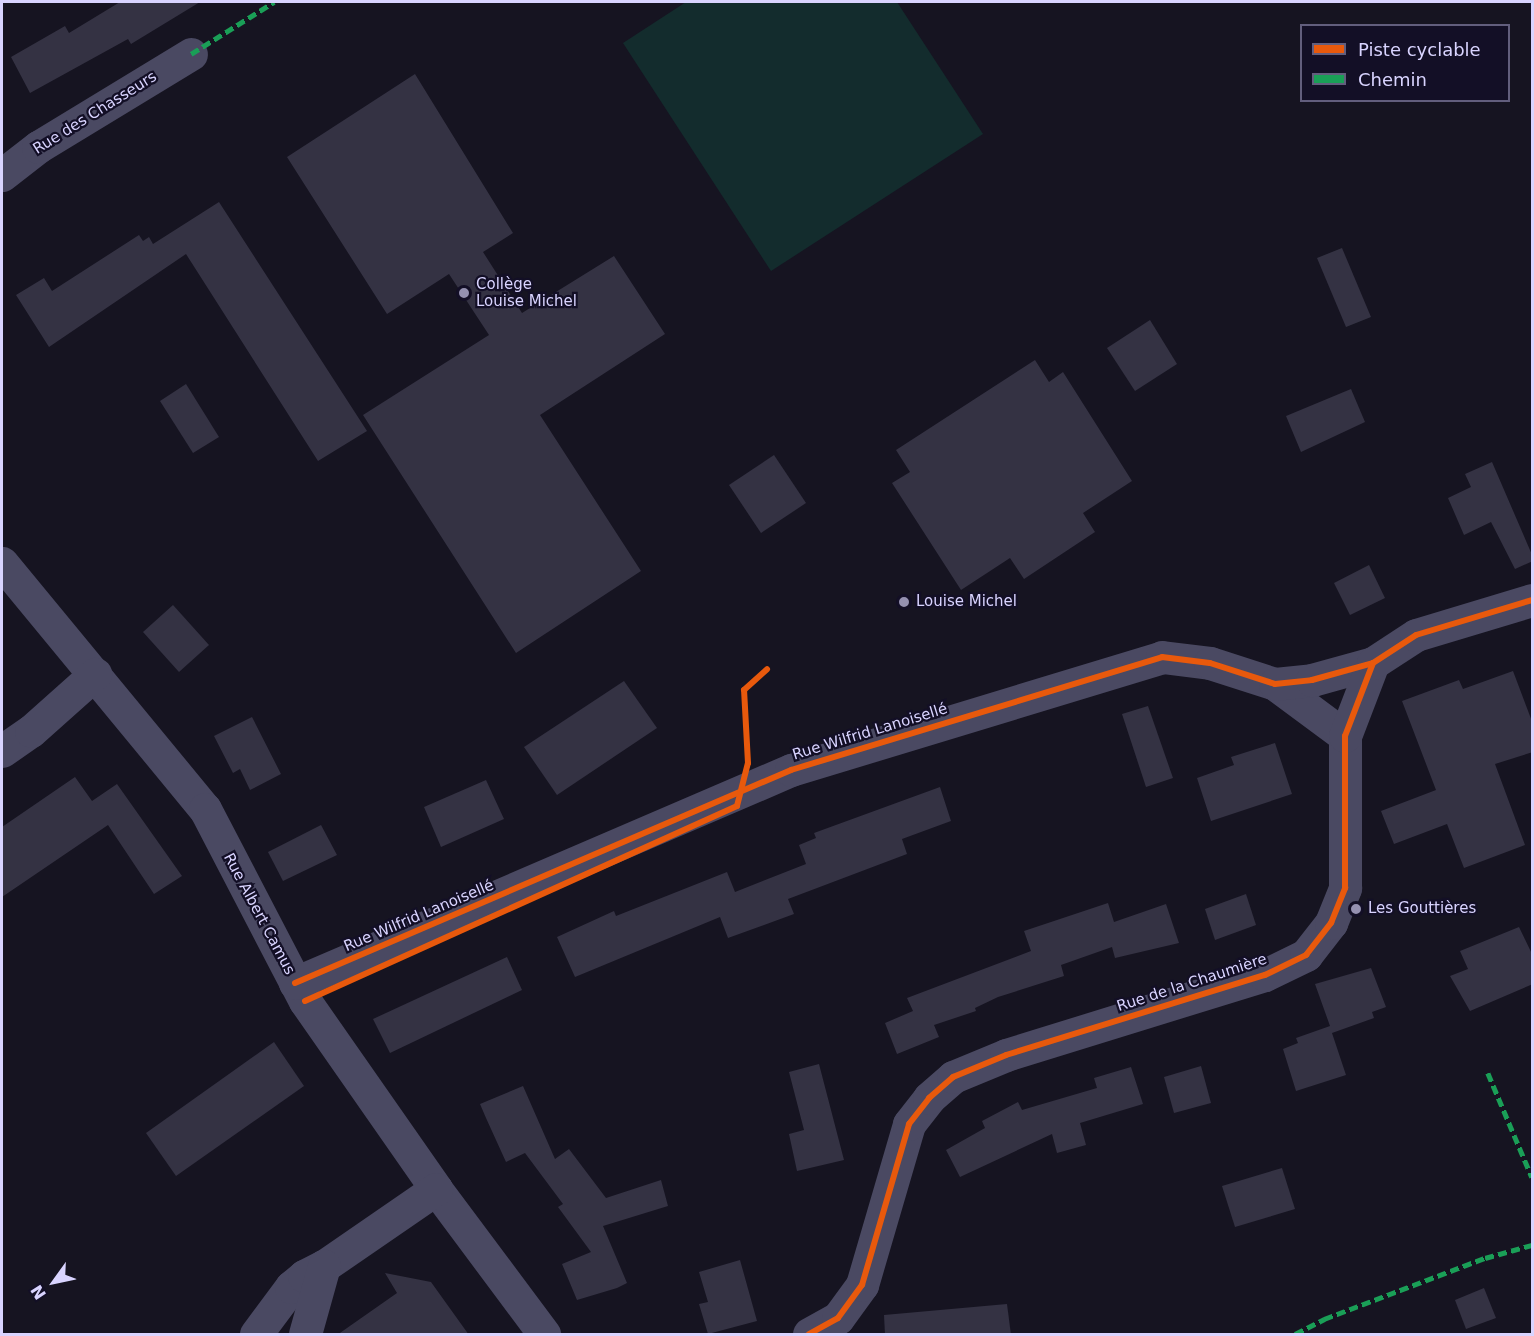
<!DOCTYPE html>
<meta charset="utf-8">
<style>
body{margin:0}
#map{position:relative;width:1534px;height:1336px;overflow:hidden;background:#161421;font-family:"DejaVu Sans",sans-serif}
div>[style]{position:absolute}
.green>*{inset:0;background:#132c2d}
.building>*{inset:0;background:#343243}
.minor>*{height:33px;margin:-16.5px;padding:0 16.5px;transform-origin:16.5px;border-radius:16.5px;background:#4a4962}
.quiet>*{height:4.5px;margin-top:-2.25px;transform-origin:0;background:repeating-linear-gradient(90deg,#1a9f57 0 9px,transparent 0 13.5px)}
.cycleway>*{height:6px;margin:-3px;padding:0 3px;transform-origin:3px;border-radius:3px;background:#e8590c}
.dots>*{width:16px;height:16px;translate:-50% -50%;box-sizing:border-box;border:3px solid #130f26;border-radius:50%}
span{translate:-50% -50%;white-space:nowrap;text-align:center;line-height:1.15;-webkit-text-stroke:4.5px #130f26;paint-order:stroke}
.street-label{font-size:15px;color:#d9d4ff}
.poi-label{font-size:15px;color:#d9d4ff}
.left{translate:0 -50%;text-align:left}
.frame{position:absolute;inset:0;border:3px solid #d9d4ff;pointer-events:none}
.legend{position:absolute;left:1300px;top:24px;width:210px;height:78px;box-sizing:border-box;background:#130f26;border:2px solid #625e7d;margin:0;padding:8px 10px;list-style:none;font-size:18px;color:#d9d4ff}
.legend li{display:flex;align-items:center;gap:12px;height:30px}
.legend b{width:30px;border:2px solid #625e7d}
.north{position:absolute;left:24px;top:1252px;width:60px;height:60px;-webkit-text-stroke:4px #130f26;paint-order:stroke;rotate:237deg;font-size:16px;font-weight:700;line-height:24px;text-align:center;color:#d9d4ff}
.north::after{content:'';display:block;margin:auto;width:21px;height:27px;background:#d9d4ff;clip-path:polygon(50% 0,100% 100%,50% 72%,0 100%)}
</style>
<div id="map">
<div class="green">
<i style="clip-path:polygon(686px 2px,897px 2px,983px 134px,771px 271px,623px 43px)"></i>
</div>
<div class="building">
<i style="clip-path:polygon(120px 2px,200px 2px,131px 44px,128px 39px,30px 93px,11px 57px,65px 26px,69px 33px)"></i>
<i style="clip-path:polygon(415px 74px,513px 233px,483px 252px,522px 313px,614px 256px,665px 334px,540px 415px,641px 571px,516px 653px,363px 415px,489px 335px,449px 274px,387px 314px,287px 157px)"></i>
<i style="clip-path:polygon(219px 202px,367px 431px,318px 461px,186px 254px,49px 347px,16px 295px,44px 278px,52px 291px,139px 235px,143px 241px,149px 237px,153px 244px)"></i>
<i style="clip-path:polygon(1342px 248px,1371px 317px,1346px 327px,1317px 258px)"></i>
<i style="clip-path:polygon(1150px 320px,1177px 364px,1135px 391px,1107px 348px)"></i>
<i style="clip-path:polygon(1035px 360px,1049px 382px,1063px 372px,1132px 481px,1083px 513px,1095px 532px,1024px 579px,1010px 558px,961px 590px,892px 483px,910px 472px,896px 450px)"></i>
<i style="clip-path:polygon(186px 384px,219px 437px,193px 453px,160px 401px)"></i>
<i style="clip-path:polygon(1351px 389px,1365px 422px,1301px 452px,1286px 416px)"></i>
<i style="clip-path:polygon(774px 455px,806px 503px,761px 533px,729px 485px)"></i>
<i style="clip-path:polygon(1492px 462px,1533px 557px,1533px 561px,1515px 569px,1491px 522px,1464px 535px,1448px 498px,1471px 487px,1465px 474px)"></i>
<i style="clip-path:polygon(1369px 565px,1385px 598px,1350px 615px,1334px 583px)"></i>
<i style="clip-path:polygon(173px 605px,209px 645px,179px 672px,143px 632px)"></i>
<i style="clip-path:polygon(1513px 671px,1533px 724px,1533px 752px,1495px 764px,1525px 845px,1464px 868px,1447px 824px,1394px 844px,1381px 811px,1436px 790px,1402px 701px,1459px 680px,1463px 689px)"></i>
<i style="clip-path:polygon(624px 681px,657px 728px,557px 795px,524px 747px)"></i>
<i style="clip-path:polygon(1148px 706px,1173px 778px,1146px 787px,1122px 714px)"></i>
<i style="clip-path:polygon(252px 717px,281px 774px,250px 790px,240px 769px,233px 773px,214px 736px)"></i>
<i style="clip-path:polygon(1275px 743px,1292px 794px,1211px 821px,1197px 778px,1234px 765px,1231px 757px)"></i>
<i style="clip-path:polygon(75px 777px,92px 801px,117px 784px,182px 876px,154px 894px,108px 825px,2px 897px,2px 827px)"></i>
<i style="clip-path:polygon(486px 780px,504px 819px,441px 847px,424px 807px)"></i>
<i style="clip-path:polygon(940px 787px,951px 821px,902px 839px,907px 854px,788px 899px,794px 914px,728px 938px,720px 917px,575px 977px,557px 937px,614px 911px,616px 916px,727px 872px,735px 892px,806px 864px,799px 845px,816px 838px,814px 833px)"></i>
<i style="clip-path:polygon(321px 825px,337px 855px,283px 881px,268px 852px)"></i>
<i style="clip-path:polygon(1246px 894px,1256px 925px,1215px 940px,1205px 909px)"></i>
<i style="clip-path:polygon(1108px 903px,1114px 922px,1166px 904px,1179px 943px,1115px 958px,1112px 947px,1061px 965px,1064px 976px,998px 997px,975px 1008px,976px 1011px,934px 1025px,939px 1037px,897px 1054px,885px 1023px,913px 1011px,907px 998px,1031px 951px,1024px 931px)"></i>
<i style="clip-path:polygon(1519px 927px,1533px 956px,1533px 984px,1470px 1011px,1450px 976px,1468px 969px,1460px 951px)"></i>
<i style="clip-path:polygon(507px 957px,522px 990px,390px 1053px,373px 1019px)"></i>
<i style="clip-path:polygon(1371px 968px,1386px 1007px,1372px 1012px,1374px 1018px,1332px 1033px,1346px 1075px,1296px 1091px,1283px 1049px,1298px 1043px,1296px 1038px,1330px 1026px,1315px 984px)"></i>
<i style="clip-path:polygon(274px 1042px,304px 1086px,176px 1176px,146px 1133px)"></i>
<i style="clip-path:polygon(819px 1064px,844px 1160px,797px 1171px,789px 1134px,804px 1130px,789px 1072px)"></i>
<i style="clip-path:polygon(1201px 1066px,1211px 1103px,1174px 1113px,1164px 1077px)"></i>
<i style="clip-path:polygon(1131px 1067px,1143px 1104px,1080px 1123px,1086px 1145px,1057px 1153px,1052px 1134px,960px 1177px,946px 1150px,985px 1128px,982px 1121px,1018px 1102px,1022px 1110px,1097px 1088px,1094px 1078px)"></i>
<i style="clip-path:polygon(523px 1086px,555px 1159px,569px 1149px,606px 1198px,661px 1180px,668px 1206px,603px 1226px,627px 1283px,617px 1288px,577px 1300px,562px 1264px,591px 1252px,558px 1207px,563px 1204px,525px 1153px,506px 1162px,486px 1118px,480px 1104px)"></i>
<i style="clip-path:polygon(1282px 1168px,1295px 1209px,1235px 1227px,1222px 1186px)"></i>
<i style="clip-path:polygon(740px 1260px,757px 1321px,708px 1334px,699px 1304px,708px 1302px,699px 1272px)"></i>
<i style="clip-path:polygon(385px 1273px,431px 1282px,469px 1335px,337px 1335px,397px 1293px)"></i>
<i style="clip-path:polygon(1484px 1288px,1496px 1318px,1466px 1329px,1455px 1300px)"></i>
<i style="clip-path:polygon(1007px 1304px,1011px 1335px,885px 1335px,884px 1315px)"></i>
</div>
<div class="minor">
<i style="left:2px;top:175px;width:46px;rotate:-37.9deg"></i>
<i style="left:38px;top:147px;width:179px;rotate:-31.3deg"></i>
<i style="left:2px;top:563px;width:319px;rotate:50.5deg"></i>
<i style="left:205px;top:809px;width:216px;rotate:62.5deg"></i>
<i style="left:305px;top:1001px;width:229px;rotate:55.1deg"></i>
<i style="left:436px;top:1189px;width:181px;rotate:53.3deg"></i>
<i style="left:1275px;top:684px;width:87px;rotate:36.6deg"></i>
<i style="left:2px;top:751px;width:35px;rotate:-35deg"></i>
<i style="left:31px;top:731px;width:86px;rotate:-41.7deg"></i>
<i style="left:295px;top:983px;width:540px;rotate:-23.24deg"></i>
<i style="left:791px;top:770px;width:388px;rotate:-16.9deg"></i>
<i style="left:1162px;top:657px;width:48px;rotate:7.1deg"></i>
<i style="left:1210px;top:663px;width:68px;rotate:17.9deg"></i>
<i style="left:1275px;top:684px;width:37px;rotate:-6deg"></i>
<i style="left:1312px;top:680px;width:63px;rotate:-15.6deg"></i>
<i style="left:256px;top:1334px;width:59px;rotate:-53.3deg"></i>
<i style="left:291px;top:1287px;width:17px;rotate:-40deg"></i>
<i style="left:304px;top:1276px;width:22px;rotate:-27deg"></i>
<i style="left:324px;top:1266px;width:136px;rotate:-34.5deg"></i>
<i style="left:305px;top:1334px;width:71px;rotate:-74.4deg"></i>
<i style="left:809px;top:1334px;width:33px;rotate:-29deg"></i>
<i style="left:838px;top:1318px;width:41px;rotate:-54deg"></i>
<i style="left:862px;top:1285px;width:168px;rotate:-73.7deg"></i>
<i style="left:909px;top:1124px;width:33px;rotate:-52deg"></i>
<i style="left:929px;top:1098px;width:32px;rotate:-41deg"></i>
<i style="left:953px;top:1077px;width:57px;rotate:-22.5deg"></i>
<i style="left:1006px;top:1055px;width:271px;rotate:-17.2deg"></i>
<i style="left:1265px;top:975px;width:46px;rotate:-26deg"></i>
<i style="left:1306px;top:955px;width:41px;rotate:-52deg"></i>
<i style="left:1331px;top:923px;width:38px;rotate:-68deg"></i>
<i style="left:1345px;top:888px;width:152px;rotate:-90deg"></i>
<i style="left:1345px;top:736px;width:78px;rotate:-69deg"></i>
<i style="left:1373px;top:663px;width:51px;rotate:-33.1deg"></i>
<i style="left:1416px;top:635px;width:121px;rotate:-16.8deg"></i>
</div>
<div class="quiet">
<i style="left:191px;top:54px;width:98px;rotate:-32.1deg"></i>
<i style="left:1488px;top:1073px;width:113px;rotate:67.1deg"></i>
<i style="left:1295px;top:1334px;width:33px;rotate:-27deg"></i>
<i style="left:1324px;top:1319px;width:172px;rotate:-20.8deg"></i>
<i style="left:1485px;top:1258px;width:49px;rotate:-15.5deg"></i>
</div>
<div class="cycleway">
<i style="left:295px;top:983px;width:540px;rotate:-23.24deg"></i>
<i style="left:791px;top:770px;width:388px;rotate:-16.9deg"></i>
<i style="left:1162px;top:657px;width:48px;rotate:7.1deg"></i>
<i style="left:1210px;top:663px;width:68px;rotate:17.9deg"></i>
<i style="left:1275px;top:684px;width:37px;rotate:-6deg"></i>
<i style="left:1312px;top:680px;width:63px;rotate:-15.6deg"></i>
<i style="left:305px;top:1001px;width:474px;rotate:-24.3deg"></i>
<i style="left:737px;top:806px;width:44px;rotate:-75.7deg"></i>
<i style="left:748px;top:763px;width:73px;rotate:-93.1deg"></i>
<i style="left:744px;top:690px;width:31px;rotate:-42deg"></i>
<i style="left:809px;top:1334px;width:33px;rotate:-29deg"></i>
<i style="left:838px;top:1318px;width:41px;rotate:-54deg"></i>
<i style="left:862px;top:1285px;width:168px;rotate:-73.7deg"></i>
<i style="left:909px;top:1124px;width:33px;rotate:-52deg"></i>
<i style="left:929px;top:1098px;width:32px;rotate:-41deg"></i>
<i style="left:953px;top:1077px;width:57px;rotate:-22.5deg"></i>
<i style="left:1006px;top:1055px;width:271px;rotate:-17.2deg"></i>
<i style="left:1265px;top:975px;width:46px;rotate:-26deg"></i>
<i style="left:1306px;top:955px;width:41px;rotate:-52deg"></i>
<i style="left:1331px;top:923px;width:38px;rotate:-68deg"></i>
<i style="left:1345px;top:888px;width:152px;rotate:-90deg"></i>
<i style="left:1345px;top:736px;width:78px;rotate:-69deg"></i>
<i style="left:1373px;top:663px;width:51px;rotate:-33.1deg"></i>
<i style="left:1416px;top:635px;width:121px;rotate:-16.8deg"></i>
</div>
<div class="dots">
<i style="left:464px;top:293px;background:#9591b1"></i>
<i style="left:904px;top:602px;background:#9591b1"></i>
<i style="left:1356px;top:909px;background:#9591b1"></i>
</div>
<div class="street-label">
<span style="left:95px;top:113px;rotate:-32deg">Rue des Chasseurs</span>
<span style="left:870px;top:732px;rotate:-17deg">Rue Wilfrid Lanoisellé</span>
<span style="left:259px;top:914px;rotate:62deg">Rue Albert Camus</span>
<span style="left:419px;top:916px;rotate:-23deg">Rue Wilfrid Lanoisellé</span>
<span style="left:1192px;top:983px;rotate:-18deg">Rue de la Chaumière</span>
</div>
<div class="poi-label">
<span class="left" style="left:476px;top:293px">Collège<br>Louise Michel</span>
<span class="left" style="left:916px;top:602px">Louise Michel</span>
<span class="left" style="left:1368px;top:909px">Les Gouttières</span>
</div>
<div class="frame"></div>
<ul class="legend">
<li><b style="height:8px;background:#e8590c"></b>Piste cyclable</li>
<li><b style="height:8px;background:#1a9f57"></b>Chemin</li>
</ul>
<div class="north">N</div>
</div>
